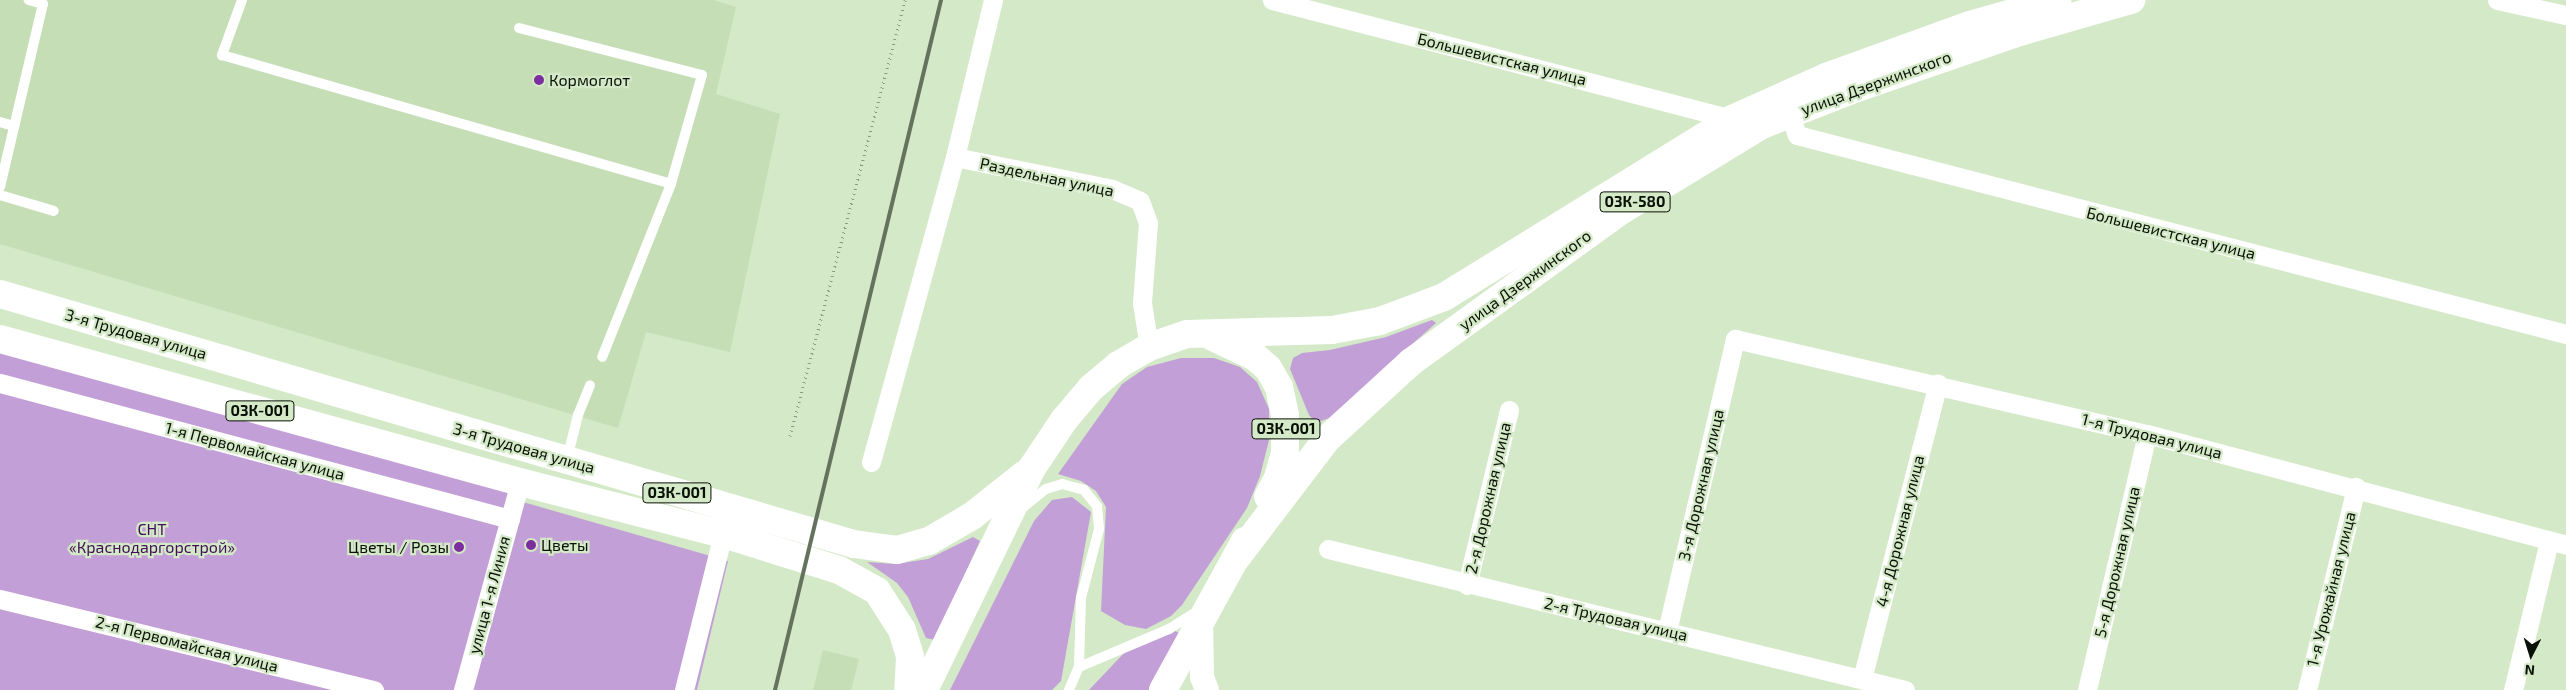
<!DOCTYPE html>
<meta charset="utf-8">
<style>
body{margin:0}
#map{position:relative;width:2566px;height:690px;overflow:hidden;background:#d4e9c7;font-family:"Exo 2",sans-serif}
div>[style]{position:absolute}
.built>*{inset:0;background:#c5deb5}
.green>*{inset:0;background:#c29fd6}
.path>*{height:3px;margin-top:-1.5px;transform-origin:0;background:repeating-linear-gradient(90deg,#8b9b82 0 1px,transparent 0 5px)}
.service>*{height:10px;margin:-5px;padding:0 5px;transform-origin:5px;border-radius:5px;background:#fff}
.minor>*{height:19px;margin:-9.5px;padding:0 9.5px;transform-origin:9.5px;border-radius:9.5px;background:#fff}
.tertiary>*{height:24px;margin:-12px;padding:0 12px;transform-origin:12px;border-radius:12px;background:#fff}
.primary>*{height:28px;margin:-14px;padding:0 14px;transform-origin:14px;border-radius:14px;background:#fff}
.rail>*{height:4px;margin:-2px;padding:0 2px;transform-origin:2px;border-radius:2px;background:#65725d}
.dots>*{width:14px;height:14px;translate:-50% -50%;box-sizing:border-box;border:2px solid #d4e9c7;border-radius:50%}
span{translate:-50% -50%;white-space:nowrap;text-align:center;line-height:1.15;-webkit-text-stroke:4.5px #d4e9c7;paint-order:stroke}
.shield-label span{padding:1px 4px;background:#d4e9c7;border:1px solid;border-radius:4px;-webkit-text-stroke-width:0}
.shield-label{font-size:15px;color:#091005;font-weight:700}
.street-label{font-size:16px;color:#091005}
.poi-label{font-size:16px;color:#091005}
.left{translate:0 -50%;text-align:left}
.right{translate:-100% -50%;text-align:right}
.park-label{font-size:16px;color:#410f56}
.north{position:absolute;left:2506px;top:630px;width:50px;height:50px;-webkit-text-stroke:4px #d4e9c7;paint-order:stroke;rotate:185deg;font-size:14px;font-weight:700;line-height:20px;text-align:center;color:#091005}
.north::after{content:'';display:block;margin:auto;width:18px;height:22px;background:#091005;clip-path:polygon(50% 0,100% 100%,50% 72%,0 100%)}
</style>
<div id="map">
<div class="built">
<i style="clip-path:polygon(0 0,713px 0,736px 7px,716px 94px,780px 114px,730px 352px,646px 332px,618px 428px,0 244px)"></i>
<i style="clip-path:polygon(823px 650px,859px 659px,851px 690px,813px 690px)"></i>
</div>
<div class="green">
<i style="clip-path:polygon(1432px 320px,1436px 323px,1329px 418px,1316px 423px,1309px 415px,1290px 369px,1293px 358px,1302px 353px,1330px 350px,1386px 337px)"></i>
<i style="clip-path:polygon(0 338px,520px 482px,516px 500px,728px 561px,697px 690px,0 690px)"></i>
<i style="clip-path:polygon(1181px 358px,1214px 358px,1240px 367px,1257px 382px,1269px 409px,1269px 440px,1260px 476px,1247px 508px,1182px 605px,1171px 616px,1146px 629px,1125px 625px,1101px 611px,1106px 507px,1096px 491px,1081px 481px,1058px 474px,1122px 384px,1147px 367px)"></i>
<i style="clip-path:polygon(1072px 497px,1091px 512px,1061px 681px,1052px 690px,950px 690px,1034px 521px,1052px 500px)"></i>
<i style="clip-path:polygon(973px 537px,980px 541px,935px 640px,926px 638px,908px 597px,897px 583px,867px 562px,895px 564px,928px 559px)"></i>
<i style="clip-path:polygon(1175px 631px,1181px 634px,1152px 690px,1089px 690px,1125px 652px)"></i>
</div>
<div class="path">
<i style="left:790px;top:436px;width:451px;rotate:-75.2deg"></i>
</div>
<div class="service">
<i style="left:242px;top:0;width:59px;rotate:110deg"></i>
<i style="left:222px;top:55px;width:467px;rotate:16deg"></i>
<i style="left:519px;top:28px;width:189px;rotate:14.4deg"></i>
<i style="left:702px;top:75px;width:113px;rotate:105.9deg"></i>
<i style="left:671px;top:184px;width:186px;rotate:111.7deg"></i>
<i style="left:0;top:122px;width:15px;rotate:16deg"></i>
<i style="left:0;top:187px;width:188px;rotate:-76.8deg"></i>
<i style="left:43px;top:4px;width:15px;rotate:-164deg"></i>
<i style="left:0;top:195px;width:56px;rotate:16.5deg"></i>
<i style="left:567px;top:459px;width:45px;rotate:-76deg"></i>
<i style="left:578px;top:415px;width:32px;rotate:-68deg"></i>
<i style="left:1021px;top:509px;width:32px;rotate:-39deg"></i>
<i style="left:1046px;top:489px;width:17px;rotate:-17deg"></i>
<i style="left:1062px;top:484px;width:23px;rotate:15deg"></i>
<i style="left:1084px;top:490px;width:21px;rotate:51deg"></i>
<i style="left:1097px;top:506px;width:23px;rotate:85deg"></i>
<i style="left:1099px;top:529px;width:71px;rotate:104.6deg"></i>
<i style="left:1081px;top:598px;width:69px;rotate:91.7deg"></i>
<i style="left:1069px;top:690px;width:25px;rotate:-67deg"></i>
<i style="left:1079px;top:667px;width:98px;rotate:-22.9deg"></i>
<i style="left:1169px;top:629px;width:34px;rotate:-32deg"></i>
</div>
<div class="minor">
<i style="left:1272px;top:0;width:475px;rotate:14.5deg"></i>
<i style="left:2497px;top:0;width:71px;rotate:12.3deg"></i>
<i style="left:1790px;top:115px;width:21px;rotate:71deg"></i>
<i style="left:1797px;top:135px;width:794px;rotate:14.51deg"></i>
<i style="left:955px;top:157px;width:160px;rotate:11.5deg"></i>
<i style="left:1112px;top:189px;width:30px;rotate:23deg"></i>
<i style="left:1140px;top:201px;width:23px;rotate:70deg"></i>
<i style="left:1148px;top:223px;width:80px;rotate:94.3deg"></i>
<i style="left:1142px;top:303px;width:45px;rotate:81deg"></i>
<i style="left:0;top:383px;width:528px;rotate:14.93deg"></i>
<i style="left:871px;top:462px;width:316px;rotate:-74.6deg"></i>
<i style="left:955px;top:157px;width:162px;rotate:-76.4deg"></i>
<i style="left:1328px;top:549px;width:594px;rotate:13.73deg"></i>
<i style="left:1467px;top:585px;width:180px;rotate:-76.5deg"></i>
<i style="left:0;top:599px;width:385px;rotate:13.7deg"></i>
<i style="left:1667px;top:631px;width:300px;rotate:-76.9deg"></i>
<i style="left:1735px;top:339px;width:423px;rotate:13deg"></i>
<i style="left:2147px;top:434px;width:433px;rotate:14.8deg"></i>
<i style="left:1862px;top:679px;width:305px;rotate:-75.6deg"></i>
<i style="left:463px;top:690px;width:216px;rotate:-74.7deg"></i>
<i style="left:684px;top:690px;width:161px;rotate:-76deg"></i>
<i style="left:2087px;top:690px;width:263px;rotate:-76.8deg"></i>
<i style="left:2307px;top:690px;width:209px;rotate:-76.4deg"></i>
<i style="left:2513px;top:690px;width:153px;rotate:-76.4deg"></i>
</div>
<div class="tertiary">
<i style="left:1201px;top:618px;width:59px;rotate:89deg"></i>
<i style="left:1202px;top:677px;width:14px;rotate:69deg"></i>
</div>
<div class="primary">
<i style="left:0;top:294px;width:890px;rotate:16.32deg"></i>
<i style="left:854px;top:544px;width:43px;rotate:7.9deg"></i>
<i style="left:897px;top:550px;width:33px;rotate:-16deg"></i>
<i style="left:929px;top:541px;width:50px;rotate:-30.2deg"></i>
<i style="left:972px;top:516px;width:68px;rotate:-38.4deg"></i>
<i style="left:1213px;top:337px;width:47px;rotate:25.5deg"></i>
<i style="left:1255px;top:357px;width:17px;rotate:40deg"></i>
<i style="left:1268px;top:368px;width:22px;rotate:60deg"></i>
<i style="left:1279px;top:387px;width:29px;rotate:78deg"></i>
<i style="left:1285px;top:415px;width:38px;rotate:90deg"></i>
<i style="left:1285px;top:453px;width:26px;rotate:106deg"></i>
<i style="left:1278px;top:478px;width:21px;rotate:118deg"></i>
<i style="left:0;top:339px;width:539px;rotate:15.38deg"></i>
<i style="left:520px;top:482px;width:210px;rotate:14.4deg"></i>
<i style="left:723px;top:534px;width:121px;rotate:17.2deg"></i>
<i style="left:839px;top:570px;width:43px;rotate:28.9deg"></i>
<i style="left:877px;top:591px;width:46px;rotate:57.3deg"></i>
<i style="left:902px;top:630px;width:28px;rotate:73deg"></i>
<i style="left:910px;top:657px;width:33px;rotate:93deg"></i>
<i style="left:1237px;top:557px;width:148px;rotate:-52.7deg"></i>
<i style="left:1327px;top:439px;width:114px;rotate:-42.5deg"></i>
<i style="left:1411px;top:362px;width:260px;rotate:-35.8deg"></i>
<i style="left:1622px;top:210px;width:164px;rotate:-31.3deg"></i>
<i style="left:1762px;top:125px;width:102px;rotate:-21.3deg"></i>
<i style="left:1857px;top:88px;width:172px;rotate:-19deg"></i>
<i style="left:2020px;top:32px;width:116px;rotate:-16.1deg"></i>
<i style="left:924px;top:690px;width:247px;rotate:-64.1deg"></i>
<i style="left:1032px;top:468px;width:58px;rotate:-56.3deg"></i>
<i style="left:1064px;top:420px;width:42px;rotate:-49.8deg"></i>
<i style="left:1091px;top:388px;width:35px;rotate:-40deg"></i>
<i style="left:1118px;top:365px;width:36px;rotate:-30deg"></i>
<i style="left:1149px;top:347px;width:40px;rotate:-18.9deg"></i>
<i style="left:1187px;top:334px;width:145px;rotate:-1.6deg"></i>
<i style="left:1332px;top:330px;width:49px;rotate:-10.6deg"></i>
<i style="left:1380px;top:321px;width:68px;rotate:-20.6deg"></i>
<i style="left:1444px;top:297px;width:339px;rotate:-31.7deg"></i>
<i style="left:1732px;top:119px;width:103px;rotate:-24.1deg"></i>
<i style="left:1826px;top:77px;width:153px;rotate:-19.9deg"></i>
<i style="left:1970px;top:25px;width:91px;rotate:-15.9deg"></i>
<i style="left:1163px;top:690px;width:170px;rotate:-61.2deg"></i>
</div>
<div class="rail">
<i style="left:775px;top:690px;width:710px;rotate:-76.47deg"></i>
</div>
<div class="dots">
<i style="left:539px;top:80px;background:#7c2d9e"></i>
<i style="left:531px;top:545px;background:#7c2d9e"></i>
<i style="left:459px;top:547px;background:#7c2d9e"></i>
</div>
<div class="shield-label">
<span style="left:1635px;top:202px">03К-580</span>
<span style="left:260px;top:411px">03К-001</span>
<span style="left:1286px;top:429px">03К-001</span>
<span style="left:677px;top:493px">03К-001</span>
</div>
<div class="street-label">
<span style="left:1502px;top:59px;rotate:14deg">Большевистская улица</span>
<span style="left:1876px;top:83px;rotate:-20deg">улица Дзержинского</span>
<span style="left:1047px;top:177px;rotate:12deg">Раздельная улица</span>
<span style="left:2171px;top:233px;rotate:14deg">Большевистская улица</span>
<span style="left:1525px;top:280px;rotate:-36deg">улица Дзержинского</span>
<span style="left:136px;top:334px;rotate:16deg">3-я Трудовая улица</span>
<span style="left:2152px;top:436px;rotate:14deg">1-я Трудовая улица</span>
<span style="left:524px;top:448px;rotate:16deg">3-я Трудовая улица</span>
<span style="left:255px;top:451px;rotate:15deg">1-я Первомайская улица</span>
<span style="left:1701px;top:485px;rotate:-77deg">3-я Дорожная улица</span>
<span style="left:1488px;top:498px;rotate:-77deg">2-я Дорожная улица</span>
<span style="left:1900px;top:531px;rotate:-76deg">4-я Дорожная улица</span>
<span style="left:2117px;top:562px;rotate:-77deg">5-я Дорожная улица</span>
<span style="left:2331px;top:589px;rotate:-76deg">1-я Урожайная улица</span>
<span style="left:489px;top:595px;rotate:-75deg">улица 1-я Линия</span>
<span style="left:1616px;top:619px;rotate:13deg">2-я Трудовая улица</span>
<span style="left:187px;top:644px;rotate:14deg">2-я Первомайская улица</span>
</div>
<div class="poi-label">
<span class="left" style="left:549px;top:80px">Кормоглот</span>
<span class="left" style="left:541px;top:545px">Цветы</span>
<span class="right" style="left:449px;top:547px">Цветы / Розы</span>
</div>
<div class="park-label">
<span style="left:152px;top:538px">СНТ<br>«Краснодаргорстрой»</span>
</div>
<div class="north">N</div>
</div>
